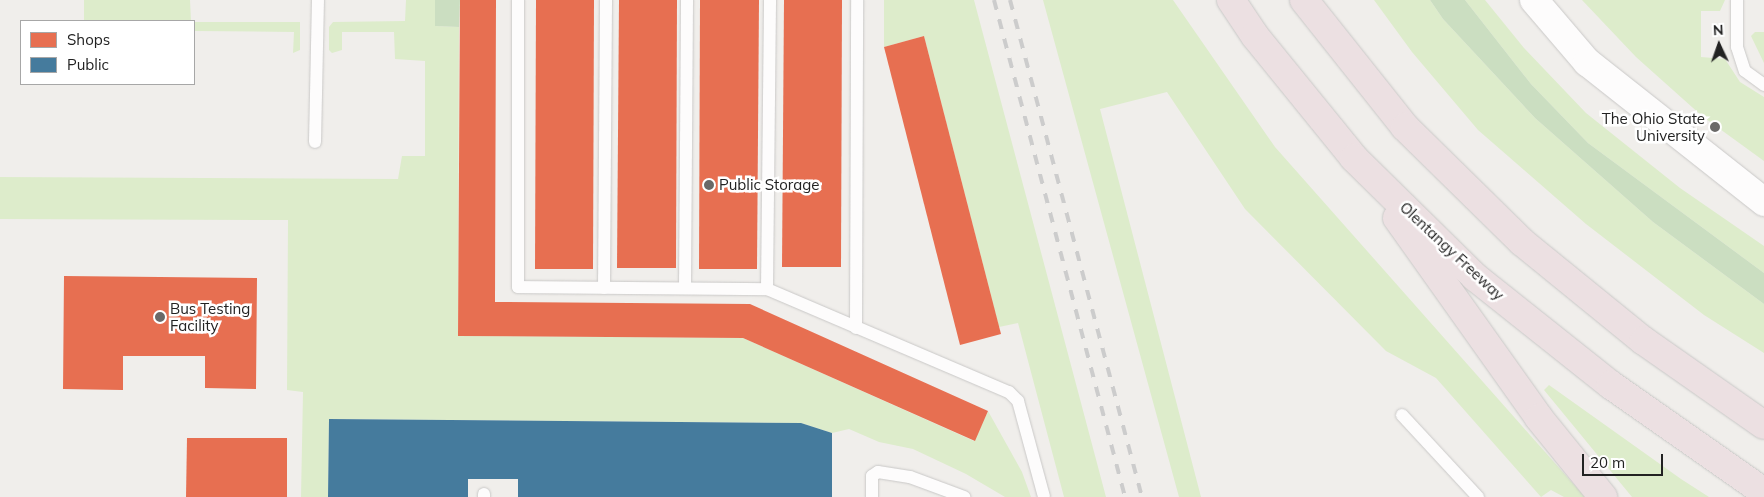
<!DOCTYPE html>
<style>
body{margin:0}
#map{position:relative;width:1764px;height:497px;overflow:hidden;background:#f0eeeb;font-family:Mulish,sans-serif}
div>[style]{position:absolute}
.grass>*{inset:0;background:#ddeccb}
.forest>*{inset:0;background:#cbdec1}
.shops>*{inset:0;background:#e76f51}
.public>*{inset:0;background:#457b9d}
.roads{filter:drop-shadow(0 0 1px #c9c8c7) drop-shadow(0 0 1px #c9c8c7)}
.service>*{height:12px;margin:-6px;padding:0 6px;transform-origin:6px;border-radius:6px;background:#fdfcfc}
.tertiary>*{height:28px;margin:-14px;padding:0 14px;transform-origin:14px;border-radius:14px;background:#fdfcfc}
.motorway>*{height:28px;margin:-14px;padding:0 14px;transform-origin:14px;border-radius:14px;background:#ece0e2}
.rail>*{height:4px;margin-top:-2px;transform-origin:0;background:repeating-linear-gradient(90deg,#ccc 0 10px,transparent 0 20px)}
.dots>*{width:14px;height:14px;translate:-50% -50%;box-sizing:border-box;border:2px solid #fff;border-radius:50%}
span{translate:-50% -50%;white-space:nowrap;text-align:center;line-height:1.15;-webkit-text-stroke:5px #fff;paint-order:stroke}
.poi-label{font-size:15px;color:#222}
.right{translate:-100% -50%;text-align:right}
.left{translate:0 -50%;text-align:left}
.street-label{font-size:15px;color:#222}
.legend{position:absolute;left:20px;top:20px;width:175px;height:65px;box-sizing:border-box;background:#fff;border:1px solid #a7a7a7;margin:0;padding:6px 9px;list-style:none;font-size:15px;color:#222}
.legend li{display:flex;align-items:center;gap:10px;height:25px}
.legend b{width:25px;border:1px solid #a7a7a7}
.north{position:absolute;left:1694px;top:20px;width:50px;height:50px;-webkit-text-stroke:4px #fff;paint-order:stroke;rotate:357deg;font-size:14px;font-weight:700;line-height:20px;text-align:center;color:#222}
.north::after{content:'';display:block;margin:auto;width:18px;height:22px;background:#222;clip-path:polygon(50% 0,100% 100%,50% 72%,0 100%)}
.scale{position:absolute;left:1582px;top:454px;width:81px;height:22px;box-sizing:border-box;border:2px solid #222;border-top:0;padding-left:6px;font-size:15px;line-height:18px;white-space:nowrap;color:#222;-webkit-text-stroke:4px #fff;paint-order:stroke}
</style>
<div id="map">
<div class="grass">
<i style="clip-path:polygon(84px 0,190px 0,191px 21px,84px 21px)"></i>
<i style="clip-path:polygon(406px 0,435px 0,435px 26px,459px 27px,458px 336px,743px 338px,974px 441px,988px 411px,1022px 472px,1031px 497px,1005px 497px,966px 474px,913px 449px,879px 442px,849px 429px,832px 433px,801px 423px,329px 419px,328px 497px,301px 497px,303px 392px,287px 390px,288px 220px,0 219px,0 177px,398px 179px,402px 156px,425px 156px,425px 61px,395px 59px,394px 32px,342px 32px,342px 50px,332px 53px,329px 50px,329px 27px,333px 22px,405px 21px)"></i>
<i style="clip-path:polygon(884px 0,974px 0,1106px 497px,1064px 497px,1018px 323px,999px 327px,924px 36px,884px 47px)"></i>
<i style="clip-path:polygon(1043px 0,1173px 0,1275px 147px,1585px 497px,1564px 497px,1551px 490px,1541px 497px,1436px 378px,1386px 351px,1245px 209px,1167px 92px,1100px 109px,1201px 497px,1179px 497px)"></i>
<i style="clip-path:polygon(1374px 0,1430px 0,1443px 19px,1535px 118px,1653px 222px,1764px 304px,1764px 353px,1704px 315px,1586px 224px,1478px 130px,1412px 52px)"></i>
<i style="clip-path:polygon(1465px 0,1485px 0,1524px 48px,1586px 113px,1680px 188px,1764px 246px,1764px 273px,1588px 143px,1531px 84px)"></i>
<i style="clip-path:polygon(1582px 0,1725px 0,1720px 11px,1701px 11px,1701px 57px,1725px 59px,1740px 82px,1764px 97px,1764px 161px,1702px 116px,1636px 57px)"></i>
<i style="clip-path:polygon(194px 22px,300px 22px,300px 50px,293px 53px,294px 32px,194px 31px)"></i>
<i style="clip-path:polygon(1755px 32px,1764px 32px,1764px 63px,1751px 36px)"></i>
<i style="clip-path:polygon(1549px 385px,1681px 479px,1709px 497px,1632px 497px,1544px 390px)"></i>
</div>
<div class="forest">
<i style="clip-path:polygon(435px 0,460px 0,459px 27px,435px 26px)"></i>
<i style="clip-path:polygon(1430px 0,1465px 0,1531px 84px,1588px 143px,1764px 273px,1764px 304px,1653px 222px,1535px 118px,1443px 19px)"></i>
</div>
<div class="shops">
<i style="clip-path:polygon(460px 0,496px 0,495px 302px,750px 304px,988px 411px,975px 441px,743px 338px,458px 336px)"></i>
<i style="clip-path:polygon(536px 0,594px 0,593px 269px,535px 269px)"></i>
<i style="clip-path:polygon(619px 0,677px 0,676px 268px,617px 268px)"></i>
<i style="clip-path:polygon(700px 0,759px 0,757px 269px,699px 269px)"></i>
<i style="clip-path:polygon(784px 0,842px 0,841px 267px,782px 267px)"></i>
<i style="clip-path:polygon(924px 36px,1001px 334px,960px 345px,884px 47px)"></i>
<i style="clip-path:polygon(64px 276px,257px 278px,256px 389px,205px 388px,205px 356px,123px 356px,123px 390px,63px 389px)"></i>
<i style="clip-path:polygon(187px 438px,287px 438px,287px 497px,186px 497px)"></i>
</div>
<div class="public">
<i style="clip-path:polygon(329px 419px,801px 423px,832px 433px,832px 497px,518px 497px,518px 479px,468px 479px,468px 497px,328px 497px)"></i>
</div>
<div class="roads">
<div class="service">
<i style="left:518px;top:0;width:287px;rotate:90deg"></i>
<i style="left:518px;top:287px;width:249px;rotate:0.5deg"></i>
<i style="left:767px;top:289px;width:263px;rotate:23.1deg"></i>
<i style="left:1009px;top:392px;width:13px;rotate:45deg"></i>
<i style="left:1018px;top:401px;width:99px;rotate:74.8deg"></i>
<i style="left:1737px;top:0;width:47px;rotate:90deg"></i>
<i style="left:1737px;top:47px;width:25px;rotate:72deg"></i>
<i style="left:1745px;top:71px;width:24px;rotate:36deg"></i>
<i style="left:315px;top:142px;width:142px;rotate:-88.8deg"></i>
<i style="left:604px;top:288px;width:288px;rotate:-89.6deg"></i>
<i style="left:685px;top:288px;width:288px;rotate:-89.6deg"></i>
<i style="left:767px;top:289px;width:289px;rotate:-89.4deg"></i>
<i style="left:856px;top:328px;width:328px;rotate:-89.8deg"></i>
<i style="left:1402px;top:415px;width:112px;rotate:47.2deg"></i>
<i style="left:484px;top:494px;width:3px;rotate:90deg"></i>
<i style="left:872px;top:497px;width:21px;rotate:-90deg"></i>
<i style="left:872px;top:476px;width:7px;rotate:-34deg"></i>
<i style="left:878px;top:472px;width:32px;rotate:9deg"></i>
<i style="left:910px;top:477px;width:58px;rotate:20.3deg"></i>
</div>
<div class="tertiary">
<i style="left:1534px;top:0;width:82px;rotate:49.5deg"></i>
<i style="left:1587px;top:62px;width:226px;rotate:38.3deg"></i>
</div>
<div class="motorway">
<i style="left:1231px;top:0;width:43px;rotate:56.3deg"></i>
<i style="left:1255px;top:36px;width:157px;rotate:50.9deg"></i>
<i style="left:1354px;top:158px;width:170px;rotate:44.5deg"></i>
<i style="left:1475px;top:277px;width:174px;rotate:38.5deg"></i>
<i style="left:1611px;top:385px;width:187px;rotate:35deg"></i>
<i style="left:1304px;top:0;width:162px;rotate:51.5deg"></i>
<i style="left:1405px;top:127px;width:164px;rotate:44.5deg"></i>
<i style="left:1522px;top:242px;width:157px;rotate:39.1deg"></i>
<i style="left:1644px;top:341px;width:146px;rotate:35deg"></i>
<i style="left:1397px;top:218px;width:245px;rotate:54.6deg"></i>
<i style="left:1539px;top:418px;width:102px;rotate:51deg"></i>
</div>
</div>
<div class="rail">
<i style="left:994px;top:0;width:514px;rotate:75.23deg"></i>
<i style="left:1010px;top:0;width:514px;rotate:75.13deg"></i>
</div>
<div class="dots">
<i style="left:1715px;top:127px;background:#6a6968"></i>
<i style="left:709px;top:185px;background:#6a6968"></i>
<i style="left:160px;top:317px;background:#6a6968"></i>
</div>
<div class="poi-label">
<span class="right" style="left:1705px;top:127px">The Ohio State<br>University</span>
<span class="left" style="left:719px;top:185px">Public Storage</span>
<span class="left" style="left:170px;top:317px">Bus Testing<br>Facility</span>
</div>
<div class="street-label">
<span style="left:1452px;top:251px;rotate:43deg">Olentangy Freeway</span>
</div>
<ul class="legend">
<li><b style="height:14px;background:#e76f51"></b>Shops</li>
<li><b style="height:14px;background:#457b9d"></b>Public</li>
</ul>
<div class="north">N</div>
<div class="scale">20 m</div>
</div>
